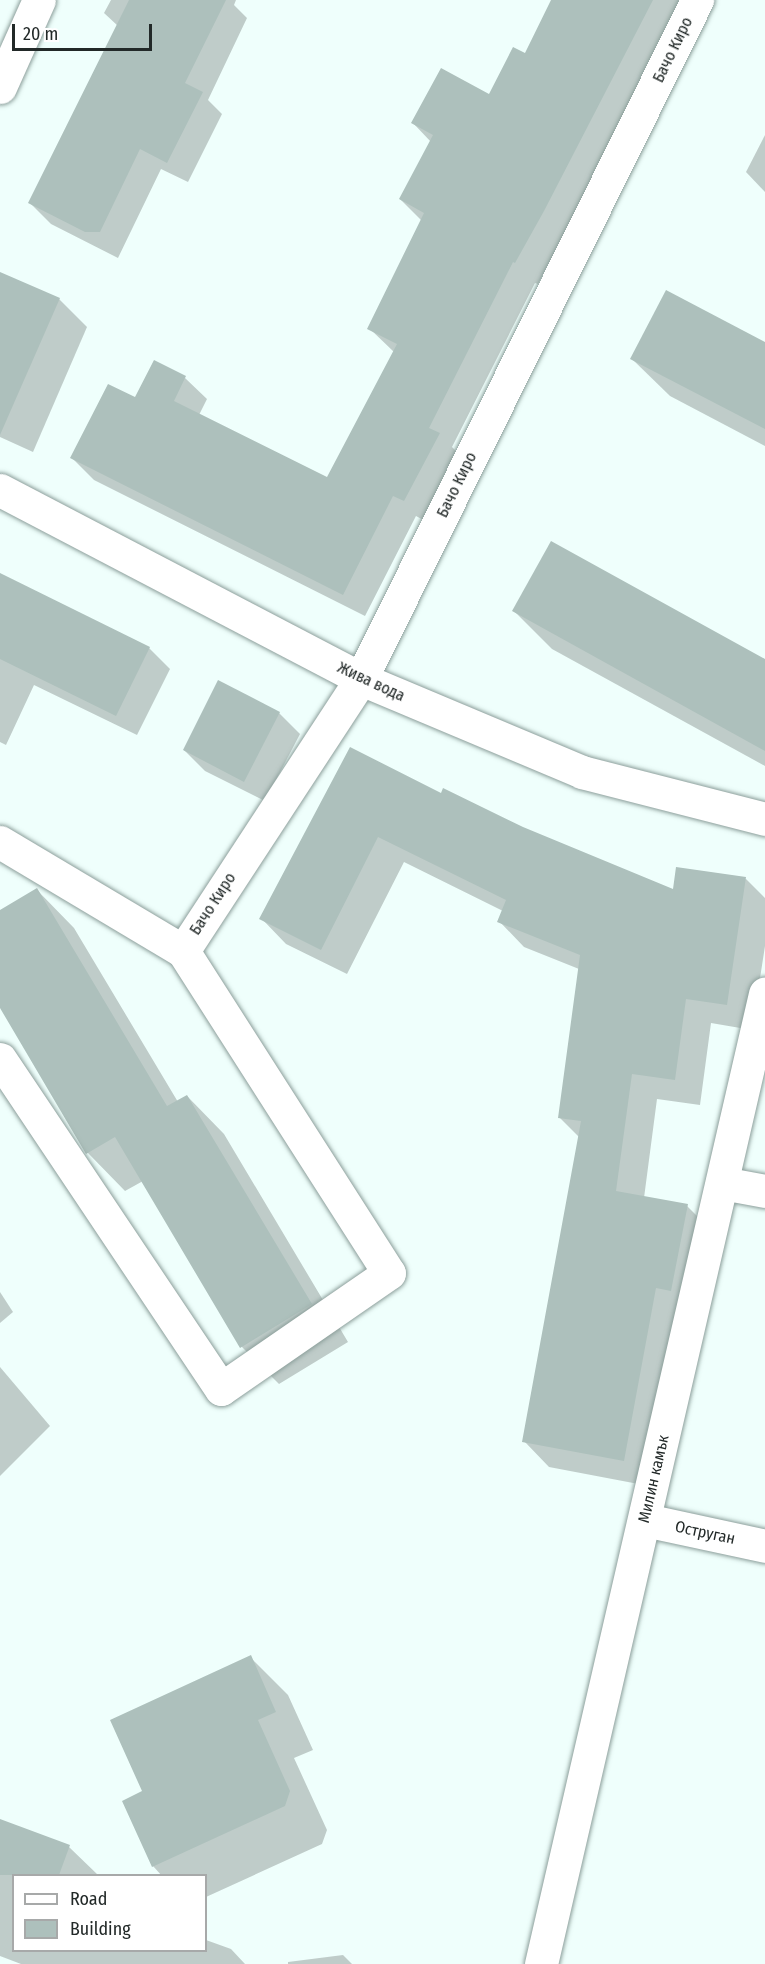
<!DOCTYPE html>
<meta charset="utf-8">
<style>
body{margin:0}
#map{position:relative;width:765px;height:1964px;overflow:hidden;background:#effffc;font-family:"Fira Sans Condensed",sans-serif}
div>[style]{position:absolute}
.shadow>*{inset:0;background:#0003}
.building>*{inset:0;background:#adc0bc}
.roads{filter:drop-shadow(0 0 2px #8c9f9b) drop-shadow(0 0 2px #8c9f9b)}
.street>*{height:33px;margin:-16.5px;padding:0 16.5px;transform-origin:16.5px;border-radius:16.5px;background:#fff}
span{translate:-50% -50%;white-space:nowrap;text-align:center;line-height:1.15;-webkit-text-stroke:4.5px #fff;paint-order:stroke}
.street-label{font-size:16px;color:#222928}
.legend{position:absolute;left:12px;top:1874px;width:195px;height:78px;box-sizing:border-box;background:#fff;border:2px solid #a7a9a9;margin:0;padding:8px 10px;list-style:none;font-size:18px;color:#222928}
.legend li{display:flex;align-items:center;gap:12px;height:30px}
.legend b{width:30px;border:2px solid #a7a9a9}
.scale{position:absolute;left:12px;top:24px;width:140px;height:27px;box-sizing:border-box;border:3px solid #222928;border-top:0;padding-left:8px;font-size:18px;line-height:21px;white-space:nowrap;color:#222928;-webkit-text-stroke:4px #fff;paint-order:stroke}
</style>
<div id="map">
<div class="shadow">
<i style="clip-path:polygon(111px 0,236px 0,234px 5px,247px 18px,208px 100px,222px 114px,188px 182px,161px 169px,118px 258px,51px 224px,30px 203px,118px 26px,104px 13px)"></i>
<i style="clip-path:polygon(552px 0,689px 0,538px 284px,535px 283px,452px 447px,461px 456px,427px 522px,416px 516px,365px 616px,94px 480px,72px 458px,136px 399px,185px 378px,207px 399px,199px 415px,328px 479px,394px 352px,369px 328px,422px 221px,400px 199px,431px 142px,413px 123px,489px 96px,525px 55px)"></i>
<i style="clip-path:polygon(765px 135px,765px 192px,746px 172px)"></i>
<i style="clip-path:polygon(0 273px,59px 299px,87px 327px,33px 452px,0 437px)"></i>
<i style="clip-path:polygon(765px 343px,765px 446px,670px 396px,632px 359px)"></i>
<i style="clip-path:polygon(0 575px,149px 648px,170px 669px,137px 735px,34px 685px,6px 745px,0 742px)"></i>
<i style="clip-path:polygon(514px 611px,765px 661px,765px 766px,552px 649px)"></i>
<i style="clip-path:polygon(279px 713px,300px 734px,265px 801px,205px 771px,184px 750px)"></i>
<i style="clip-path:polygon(350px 749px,441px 795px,674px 891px,746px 879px,765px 898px,765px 946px,752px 1030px,711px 1023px,700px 1105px,657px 1099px,644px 1198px,687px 1206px,712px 1231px,649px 1486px,549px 1467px,524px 1441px,579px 1137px,559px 1117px,579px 969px,524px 947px,499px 921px,503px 911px,404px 862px,347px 974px,286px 944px,261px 918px)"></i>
<i style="clip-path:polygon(37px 890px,74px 928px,178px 1102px,187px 1096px,224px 1134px,348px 1342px,279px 1384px,242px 1347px,143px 1181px,125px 1191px,88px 1153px,0 1005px,0 912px)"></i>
<i style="clip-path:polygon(0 1292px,13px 1312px,0 1323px)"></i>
<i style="clip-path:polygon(0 1367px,50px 1426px,0 1476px)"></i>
<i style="clip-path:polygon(250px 1657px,288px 1695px,313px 1750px,294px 1758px,327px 1830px,322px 1844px,206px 1897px,206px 1876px,162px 1876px,153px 1866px)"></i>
<i style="clip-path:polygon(0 1821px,69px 1847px,97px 1874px,14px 1876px,14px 1950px,206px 1950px,206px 1940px,231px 1949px,245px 1964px,21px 1964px,0 1956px)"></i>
<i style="clip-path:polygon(343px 1955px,352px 1964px,288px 1964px,288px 1962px)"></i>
</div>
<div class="building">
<i style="clip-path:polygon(129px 0,226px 0,185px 83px,203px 92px,167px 163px,140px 149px,100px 232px,85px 232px,28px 203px)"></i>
<i style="clip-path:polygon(551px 0,653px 0,544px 211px,515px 263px,513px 262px,429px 428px,440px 433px,404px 501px,393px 496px,343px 595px,70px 458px,108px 384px,135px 397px,154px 360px,186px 376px,174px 401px,327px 477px,397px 344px,367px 329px,424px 213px,399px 199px,433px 135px,411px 123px,441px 68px,489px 94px,513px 47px,525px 53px)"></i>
<i style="clip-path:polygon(0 272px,60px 298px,0 435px)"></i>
<i style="clip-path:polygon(666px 290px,765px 342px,765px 429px,630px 359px)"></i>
<i style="clip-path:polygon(551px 541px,765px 659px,765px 751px,512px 611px)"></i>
<i style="clip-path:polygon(0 573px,150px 647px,116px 716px,0 659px)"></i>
<i style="clip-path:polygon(218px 680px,280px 712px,244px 782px,183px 750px)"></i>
<i style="clip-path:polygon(350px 747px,441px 793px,443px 788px,523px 827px,673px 889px,676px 867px,746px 877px,727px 1005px,686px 999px,675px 1080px,632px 1074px,616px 1191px,688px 1204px,671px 1291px,656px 1288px,624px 1461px,522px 1442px,581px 1121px,558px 1118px,580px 955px,497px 922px,506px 900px,378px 837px,321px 950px,259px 919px)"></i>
<i style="clip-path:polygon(37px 888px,167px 1106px,187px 1095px,312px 1304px,240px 1348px,115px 1137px,86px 1154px,0 1008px,0 910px)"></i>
<i style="clip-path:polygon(251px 1655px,276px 1712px,258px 1720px,290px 1791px,285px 1806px,152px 1867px,122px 1801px,142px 1791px,110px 1720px)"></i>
<i style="clip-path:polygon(0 1819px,70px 1845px,59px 1875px,0 1875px)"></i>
</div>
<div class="roads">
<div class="street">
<i style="left:0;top:87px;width:95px;rotate:-65.9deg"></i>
<i style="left:0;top:490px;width:407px;rotate:27.6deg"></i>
<i style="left:361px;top:679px;width:240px;rotate:22.8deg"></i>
<i style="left:582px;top:772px;width:189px;rotate:14.4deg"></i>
<i style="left:0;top:842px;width:213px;rotate:30.8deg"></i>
<i style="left:183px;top:951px;width:382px;rotate:57.4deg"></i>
<i style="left:389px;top:1273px;width:204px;rotate:145.4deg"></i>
<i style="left:221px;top:1389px;width:397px;rotate:-123.8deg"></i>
<i style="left:183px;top:951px;width:325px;rotate:-56.8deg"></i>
<i style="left:361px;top:679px;width:758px;rotate:-63.67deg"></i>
<i style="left:722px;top:1183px;width:44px;rotate:10.5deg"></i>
<i style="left:645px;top:1520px;width:123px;rotate:12.2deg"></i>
<i style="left:541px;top:1964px;width:996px;rotate:-77deg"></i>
</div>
</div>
<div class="street-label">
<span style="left:673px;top:50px;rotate:-64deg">Бачо Киро</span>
<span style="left:457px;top:485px;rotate:-64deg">Бачо Киро</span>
<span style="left:371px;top:682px;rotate:25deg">Жива вода</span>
<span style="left:213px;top:904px;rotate:-57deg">Бачо Киро</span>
<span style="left:654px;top:1479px;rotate:-77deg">Милин камък</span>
<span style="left:705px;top:1533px;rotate:12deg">Оструган</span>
</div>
<ul class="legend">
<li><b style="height:8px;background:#fff"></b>Road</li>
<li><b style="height:16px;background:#adc0bc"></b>Building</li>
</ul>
<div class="scale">20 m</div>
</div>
